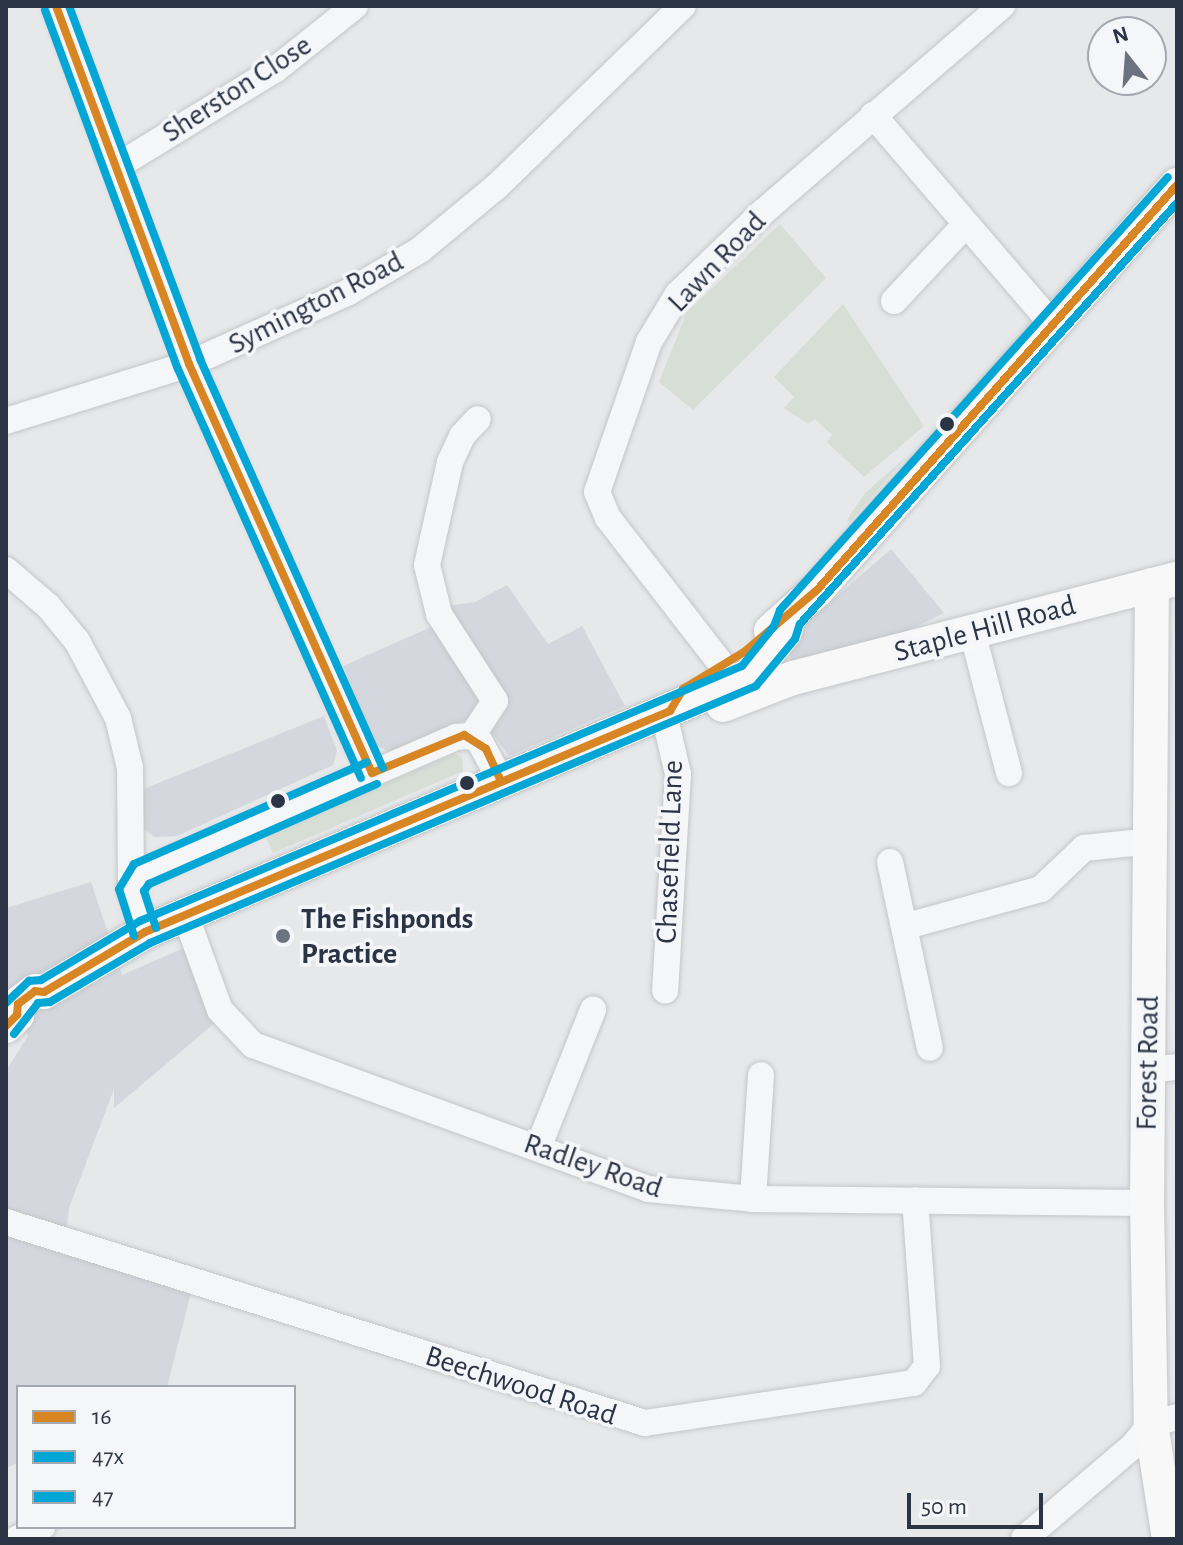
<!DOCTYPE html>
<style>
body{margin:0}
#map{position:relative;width:1183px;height:1545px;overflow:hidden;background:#e6e8ea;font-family:"Alegreya Sans",sans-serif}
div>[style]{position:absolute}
.built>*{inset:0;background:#d4d7dd}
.green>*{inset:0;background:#d6ded6}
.roads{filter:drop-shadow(0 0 2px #c4c6c8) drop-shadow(0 0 2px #c4c6c8)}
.minor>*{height:26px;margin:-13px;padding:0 13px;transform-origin:13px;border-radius:13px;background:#f5f6f7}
.major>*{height:34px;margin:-17px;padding:0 17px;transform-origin:17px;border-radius:17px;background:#f8f8f8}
.bus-1>*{height:8px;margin:-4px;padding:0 4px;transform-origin:4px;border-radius:4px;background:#d88624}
.bus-2>*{height:8px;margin:-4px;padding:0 4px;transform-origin:4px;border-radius:4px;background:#04a6d6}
.bus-3>*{height:8px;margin:-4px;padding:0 4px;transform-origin:4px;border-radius:4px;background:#04a6d6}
.dots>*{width:22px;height:22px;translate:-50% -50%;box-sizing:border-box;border:4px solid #f4f6f9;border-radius:50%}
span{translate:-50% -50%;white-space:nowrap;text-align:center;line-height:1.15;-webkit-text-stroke:7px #f4f6f9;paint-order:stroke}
.street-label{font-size:30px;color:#2b3445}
.poi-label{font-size:30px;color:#2b3445;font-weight:700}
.left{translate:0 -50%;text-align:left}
.frame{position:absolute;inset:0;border:8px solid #2b3445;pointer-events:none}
.legend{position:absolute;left:16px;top:1385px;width:280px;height:144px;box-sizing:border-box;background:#f4f6f9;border:2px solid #a4a8b1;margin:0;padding:10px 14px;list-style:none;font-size:24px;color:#2b3445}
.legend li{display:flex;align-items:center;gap:16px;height:40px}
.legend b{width:40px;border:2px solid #a4a8b1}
.north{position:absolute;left:1087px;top:16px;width:80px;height:80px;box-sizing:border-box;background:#f4f6f9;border:2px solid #a4a8b1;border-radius:50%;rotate:343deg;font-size:22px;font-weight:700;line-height:32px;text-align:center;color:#2b3445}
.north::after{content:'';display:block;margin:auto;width:28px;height:36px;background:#6c737f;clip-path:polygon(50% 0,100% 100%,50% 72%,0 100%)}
.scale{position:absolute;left:907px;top:1493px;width:136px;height:36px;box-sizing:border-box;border:4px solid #2b3445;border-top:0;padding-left:10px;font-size:24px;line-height:28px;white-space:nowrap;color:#2b3445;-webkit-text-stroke:6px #f4f6f9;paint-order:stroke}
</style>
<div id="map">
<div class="built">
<i style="clip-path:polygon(891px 549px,944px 613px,903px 633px,792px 662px,788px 647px,813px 617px)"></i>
<i style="clip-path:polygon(507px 585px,548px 644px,582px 626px,625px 706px,509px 756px,478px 714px,393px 753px,375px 745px,343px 666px,431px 627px,446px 606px,475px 602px)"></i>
<i style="clip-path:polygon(324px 716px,337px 751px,333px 765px,177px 836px,154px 837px,143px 828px,141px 790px)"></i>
<i style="clip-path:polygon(91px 882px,122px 975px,184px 948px,216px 1022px,114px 1108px,114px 1089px,69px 1208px,65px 1246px,192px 1289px,167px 1387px,18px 1387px,18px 1463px,6px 1468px,6px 1071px,28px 1036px,6px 996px,6px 908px)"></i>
</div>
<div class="green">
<i style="clip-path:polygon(780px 224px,826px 278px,693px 410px,659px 382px,687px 312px)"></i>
<i style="clip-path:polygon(843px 304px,924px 426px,864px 477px,827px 442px,832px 435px,815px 419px,808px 424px,784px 408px,794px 397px,774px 377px)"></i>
<i style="clip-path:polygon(906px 457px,850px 522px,847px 520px,865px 493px)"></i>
<i style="clip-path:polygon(454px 754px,462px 757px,463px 771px,273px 853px,265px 835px)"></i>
</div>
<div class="roads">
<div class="minor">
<i style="left:56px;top:6px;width:382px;rotate:69.6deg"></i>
<i style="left:189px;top:364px;width:448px;rotate:65.9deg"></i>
<i style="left:873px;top:115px;width:275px;rotate:49.4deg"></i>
<i style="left:116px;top:167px;width:188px;rotate:-31.5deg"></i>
<i style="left:276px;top:69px;width:101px;rotate:-38.6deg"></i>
<i style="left:894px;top:301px;width:105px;rotate:-46.9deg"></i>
<i style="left:6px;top:421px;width:192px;rotate:-17.3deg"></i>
<i style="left:189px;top:364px;width:173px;rotate:-24.2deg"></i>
<i style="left:347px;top:293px;width:85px;rotate:-30.5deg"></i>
<i style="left:420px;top:250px;width:99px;rotate:-39.7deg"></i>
<i style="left:496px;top:187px;width:260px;rotate:-44.1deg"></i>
<i style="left:6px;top:570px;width:55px;rotate:40.6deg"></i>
<i style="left:48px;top:606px;width:45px;rotate:50.4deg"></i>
<i style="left:77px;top:641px;width:87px;rotate:62deg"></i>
<i style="left:118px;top:718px;width:51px;rotate:76.5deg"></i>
<i style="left:130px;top:768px;width:121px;rotate:89.5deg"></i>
<i style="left:972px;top:631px;width:147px;rotate:75.4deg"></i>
<i style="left:722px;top:665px;width:186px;rotate:-127.8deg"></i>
<i style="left:608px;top:518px;width:28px;rotate:-113deg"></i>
<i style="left:597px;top:492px;width:159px;rotate:-70.9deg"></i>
<i style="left:649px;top:342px;width:56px;rotate:-58.9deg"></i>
<i style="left:678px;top:294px;width:118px;rotate:-44deg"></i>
<i style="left:763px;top:212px;width:316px;rotate:-40.8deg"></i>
<i style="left:664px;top:714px;width:62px;rotate:76.9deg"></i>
<i style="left:678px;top:774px;width:217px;rotate:93.4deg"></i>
<i style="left:472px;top:736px;width:42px;rotate:-56.7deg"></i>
<i style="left:495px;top:701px;width:103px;rotate:-122.8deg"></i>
<i style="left:439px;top:614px;width:50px;rotate:-103.8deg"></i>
<i style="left:427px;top:565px;width:106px;rotate:-77.4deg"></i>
<i style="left:450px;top:462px;width:29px;rotate:-65deg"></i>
<i style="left:462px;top:436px;width:23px;rotate:-47deg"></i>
<i style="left:890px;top:862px;width:190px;rotate:77.9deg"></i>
<i style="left:185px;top:914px;width:102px;rotate:70deg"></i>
<i style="left:220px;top:1010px;width:48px;rotate:46.7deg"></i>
<i style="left:253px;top:1045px;width:420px;rotate:20deg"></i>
<i style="left:648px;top:1189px;width:105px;rotate:5.4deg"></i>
<i style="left:753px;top:1199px;width:394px;rotate:0.6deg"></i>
<i style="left:907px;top:926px;width:139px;rotate:-15.4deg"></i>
<i style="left:1041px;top:889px;width:59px;rotate:-43.6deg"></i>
<i style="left:1084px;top:848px;width:68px;rotate:-5.9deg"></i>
<i style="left:145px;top:932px;width:45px;rotate:-108deg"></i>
<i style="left:131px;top:889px;width:18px;rotate:-56deg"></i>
<i style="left:141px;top:874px;width:344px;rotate:-23.5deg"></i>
<i style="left:456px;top:737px;width:16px;rotate:-4deg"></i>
<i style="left:472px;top:736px;width:10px;rotate:37deg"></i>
<i style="left:480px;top:742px;width:44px;rotate:61.7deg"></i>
<i style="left:1148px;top:1070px;width:29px;rotate:-6deg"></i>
<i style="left:538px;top:1148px;width:149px;rotate:-68.3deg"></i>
<i style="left:753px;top:1199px;width:124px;rotate:-86.3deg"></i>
<i style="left:6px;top:1222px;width:670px;rotate:17.46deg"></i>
<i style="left:645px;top:1423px;width:272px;rotate:-8.5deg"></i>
<i style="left:914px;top:1383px;width:21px;rotate:-53deg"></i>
<i style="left:927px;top:1366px;width:166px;rotate:-94.1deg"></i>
<i style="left:17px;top:1539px;width:28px;rotate:-26deg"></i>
<i style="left:1024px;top:1539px;width:143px;rotate:-40.5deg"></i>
<i style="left:1133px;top:1446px;width:28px;rotate:-51deg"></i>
<i style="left:1151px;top:1424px;width:27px;rotate:-15deg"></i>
</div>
<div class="major">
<i style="left:1152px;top:585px;width:618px;rotate:90.46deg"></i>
<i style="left:1147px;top:1203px;width:221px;rotate:89deg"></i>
<i style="left:1151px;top:1424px;width:116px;rotate:81.1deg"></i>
<i style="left:771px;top:631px;width:62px;rotate:-41.7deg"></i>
<i style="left:817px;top:590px;width:542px;rotate:-48.37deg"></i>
<i style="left:723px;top:705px;width:75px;rotate:-21.1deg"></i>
<i style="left:793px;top:678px;width:397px;rotate:-14.5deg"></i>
<i style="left:6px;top:1026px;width:16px;rotate:-45deg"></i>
<i style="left:17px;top:1015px;width:11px;rotate:-85deg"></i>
<i style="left:18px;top:1004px;width:21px;rotate:-37deg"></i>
<i style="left:35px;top:991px;width:9px;rotate:6deg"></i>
<i style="left:44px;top:992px;width:117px;rotate:-30.7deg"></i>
<i style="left:145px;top:932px;width:656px;rotate:-22.97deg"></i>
<i style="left:749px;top:676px;width:57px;rotate:-50.7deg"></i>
<i style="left:785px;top:632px;width:15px;rotate:-74deg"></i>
</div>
</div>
<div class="bus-1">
<i style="left:56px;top:6px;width:382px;rotate:69.6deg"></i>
<i style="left:189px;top:364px;width:448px;rotate:65.9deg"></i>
<i style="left:372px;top:773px;width:100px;rotate:-22.4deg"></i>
<i style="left:464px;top:735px;width:26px;rotate:32deg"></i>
<i style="left:486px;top:749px;width:35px;rotate:65deg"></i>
<i style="left:6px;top:1026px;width:16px;rotate:-45deg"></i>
<i style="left:17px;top:1015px;width:11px;rotate:-85deg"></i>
<i style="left:18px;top:1004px;width:21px;rotate:-37deg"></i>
<i style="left:35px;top:991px;width:9px;rotate:6deg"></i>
<i style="left:44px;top:992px;width:117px;rotate:-30.7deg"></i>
<i style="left:145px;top:932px;width:570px;rotate:-22.83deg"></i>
<i style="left:670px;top:711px;width:26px;rotate:-59deg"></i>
<i style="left:683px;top:689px;width:71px;rotate:-31.2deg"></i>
<i style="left:744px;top:652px;width:96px;rotate:-40.3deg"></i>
<i style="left:817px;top:590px;width:542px;rotate:-48.37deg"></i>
</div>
<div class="bus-2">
<i style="left:45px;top:10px;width:383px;rotate:69.7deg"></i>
<i style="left:178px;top:369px;width:448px;rotate:65.9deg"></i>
<i style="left:156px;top:928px;width:39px;rotate:-108deg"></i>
<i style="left:144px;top:891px;width:9px;rotate:-54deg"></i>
<i style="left:149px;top:884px;width:249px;rotate:-23.7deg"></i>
<i style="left:14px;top:1034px;width:39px;rotate:-52deg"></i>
<i style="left:38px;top:1003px;width:12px;rotate:-5deg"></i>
<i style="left:50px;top:1002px;width:116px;rotate:-30.5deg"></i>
<i style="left:150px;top:943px;width:658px;rotate:-22.98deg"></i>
<i style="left:756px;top:686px;width:61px;rotate:-50.3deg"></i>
<i style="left:795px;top:639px;width:16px;rotate:-72deg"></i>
<i style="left:800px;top:624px;width:565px;rotate:-48.16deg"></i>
</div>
<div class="bus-3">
<i style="left:69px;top:6px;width:377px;rotate:69.6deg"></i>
<i style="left:200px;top:359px;width:448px;rotate:65.9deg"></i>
<i style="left:134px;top:936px;width:49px;rotate:-107.7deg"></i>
<i style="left:119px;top:889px;width:29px;rotate:-59deg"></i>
<i style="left:134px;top:864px;width:254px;rotate:-23.6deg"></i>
<i style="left:6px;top:1003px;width:32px;rotate:-44deg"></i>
<i style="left:29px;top:981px;width:12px;rotate:-5deg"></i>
<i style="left:41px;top:980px;width:115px;rotate:-30.8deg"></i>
<i style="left:140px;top:921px;width:654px;rotate:-22.96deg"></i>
<i style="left:742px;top:666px;width:51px;rotate:-51.3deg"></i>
<i style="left:774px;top:626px;width:17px;rotate:-69deg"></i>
<i style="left:780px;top:610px;width:581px;rotate:-48.14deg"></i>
</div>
<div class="dots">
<i style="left:947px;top:424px;background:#2b3445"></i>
<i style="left:467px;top:783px;background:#2b3445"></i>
<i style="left:278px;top:801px;background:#2b3445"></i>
<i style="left:283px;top:936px;background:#6c737f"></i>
</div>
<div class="street-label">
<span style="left:237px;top:89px;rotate:-33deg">Sherston Close</span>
<span style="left:717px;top:262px;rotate:-46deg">Lawn Road</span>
<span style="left:316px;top:303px;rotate:-27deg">Symington Road</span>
<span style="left:985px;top:629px;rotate:-15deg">Staple Hill Road</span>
<span style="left:670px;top:852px;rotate:-88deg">Chasefield Lane</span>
<span style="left:1148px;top:1063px;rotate:-89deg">Forest Road</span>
<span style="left:593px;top:1166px;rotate:19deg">Radley Road</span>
<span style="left:521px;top:1386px;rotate:18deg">Beechwood Road</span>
</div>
<div class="poi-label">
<span class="left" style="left:301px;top:936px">The Fishponds<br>Practice</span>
</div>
<div class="frame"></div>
<ul class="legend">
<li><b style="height:10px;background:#d88624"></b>16</li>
<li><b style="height:10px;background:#04a6d6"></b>47x</li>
<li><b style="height:10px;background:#04a6d6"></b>47</li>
</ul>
<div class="north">N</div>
<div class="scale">50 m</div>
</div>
